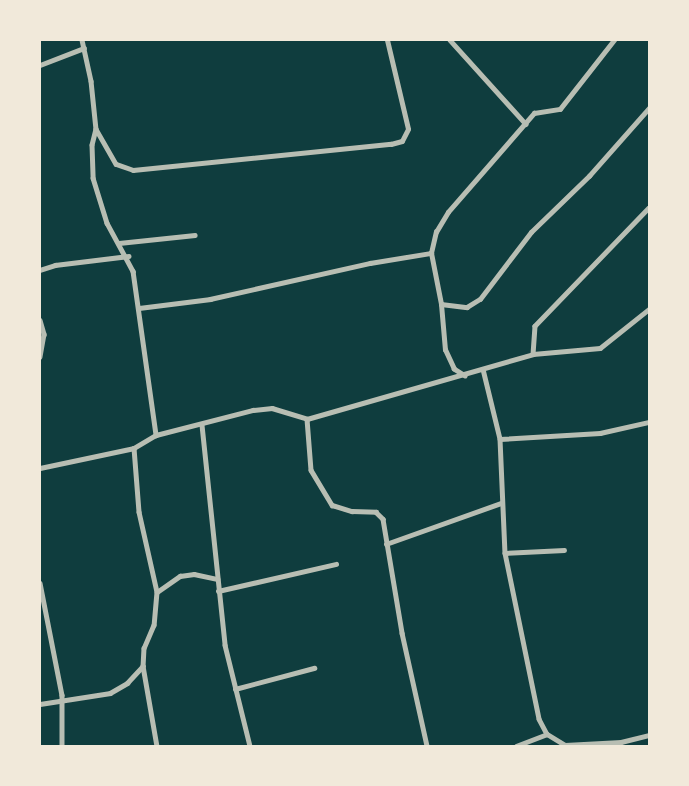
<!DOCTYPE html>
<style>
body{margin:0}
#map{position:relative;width:689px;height:786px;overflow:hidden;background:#0f3d3e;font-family:"Archivo Narrow",sans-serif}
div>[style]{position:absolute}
.minor>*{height:4.5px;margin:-2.25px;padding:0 2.25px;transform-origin:2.25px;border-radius:2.25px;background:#b8beb3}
span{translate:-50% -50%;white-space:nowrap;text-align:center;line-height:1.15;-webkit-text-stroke:5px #f1e9da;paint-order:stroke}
.frame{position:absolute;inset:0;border:41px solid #f1e9da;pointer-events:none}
</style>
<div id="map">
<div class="minor">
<i style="left:82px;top:40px;width:42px;rotate:77.6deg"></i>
<i style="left:91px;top:81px;width:48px;rotate:84.1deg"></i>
<i style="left:96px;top:129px;width:16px;rotate:104deg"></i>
<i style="left:92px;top:145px;width:33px;rotate:88deg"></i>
<i style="left:93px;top:178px;width:47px;rotate:72.7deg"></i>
<i style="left:107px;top:223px;width:55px;rotate:61.6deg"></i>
<i style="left:133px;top:271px;width:166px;rotate:82deg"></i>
<i style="left:450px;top:40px;width:113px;rotate:47.9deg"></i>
<i style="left:40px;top:65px;width:47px;rotate:-21.1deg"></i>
<i style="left:96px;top:129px;width:40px;rotate:60.3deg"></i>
<i style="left:116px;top:164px;width:18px;rotate:19deg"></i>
<i style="left:133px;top:170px;width:259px;rotate:-5.8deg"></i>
<i style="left:391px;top:144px;width:11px;rotate:-15deg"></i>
<i style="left:402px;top:141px;width:13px;rotate:-63deg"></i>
<i style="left:408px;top:129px;width:91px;rotate:-103.3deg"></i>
<i style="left:649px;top:208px;width:164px;rotate:134deg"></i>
<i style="left:535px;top:326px;width:28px;rotate:94deg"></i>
<i style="left:533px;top:354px;width:67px;rotate:-5.1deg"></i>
<i style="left:600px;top:348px;width:63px;rotate:-38.5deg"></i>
<i style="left:119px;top:243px;width:76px;rotate:-6deg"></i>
<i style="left:40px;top:270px;width:16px;rotate:-18deg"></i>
<i style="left:55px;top:265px;width:74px;rotate:-7deg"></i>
<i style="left:441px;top:304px;width:26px;rotate:7deg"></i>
<i style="left:467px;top:307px;width:15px;rotate:-32deg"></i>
<i style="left:480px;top:299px;width:84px;rotate:-52.7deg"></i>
<i style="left:531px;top:232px;width:81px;rotate:-44deg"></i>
<i style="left:589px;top:176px;width:91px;rotate:-48.6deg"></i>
<i style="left:139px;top:308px;width:72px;rotate:-7.2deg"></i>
<i style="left:210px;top:299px;width:164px;rotate:-12.7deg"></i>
<i style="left:370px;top:263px;width:62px;rotate:-9.3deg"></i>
<i style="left:40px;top:320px;width:15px;rotate:74deg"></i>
<i style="left:44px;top:334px;width:23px;rotate:100deg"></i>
<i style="left:483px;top:369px;width:72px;rotate:76.3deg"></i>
<i style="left:500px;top:439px;width:114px;rotate:87.5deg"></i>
<i style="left:505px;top:553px;width:169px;rotate:78.4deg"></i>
<i style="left:539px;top:719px;width:17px;rotate:62deg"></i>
<i style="left:547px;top:734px;width:21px;rotate:31deg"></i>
<i style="left:565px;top:745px;width:56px;rotate:-3.1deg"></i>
<i style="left:621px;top:742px;width:29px;rotate:-14deg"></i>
<i style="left:465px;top:376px;width:13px;rotate:-148deg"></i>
<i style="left:454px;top:369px;width:21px;rotate:-115deg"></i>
<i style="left:445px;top:350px;width:46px;rotate:-95deg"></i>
<i style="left:441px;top:304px;width:52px;rotate:-101.1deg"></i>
<i style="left:431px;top:253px;width:22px;rotate:-77deg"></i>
<i style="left:436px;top:232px;width:23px;rotate:-59deg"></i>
<i style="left:448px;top:212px;width:131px;rotate:-49deg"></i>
<i style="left:534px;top:113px;width:26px;rotate:-9deg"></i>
<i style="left:560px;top:109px;width:88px;rotate:-52deg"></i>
<i style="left:307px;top:419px;width:235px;rotate:-16deg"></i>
<i style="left:202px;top:425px;width:221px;rotate:84deg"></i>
<i style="left:225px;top:645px;width:104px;rotate:76.1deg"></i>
<i style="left:500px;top:439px;width:100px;rotate:-3.4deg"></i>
<i style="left:600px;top:433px;width:50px;rotate:-12.7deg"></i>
<i style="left:134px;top:448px;width:64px;rotate:85.5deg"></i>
<i style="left:139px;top:512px;width:82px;rotate:77.3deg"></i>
<i style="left:157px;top:592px;width:33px;rotate:95deg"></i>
<i style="left:154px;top:625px;width:25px;rotate:113deg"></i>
<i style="left:144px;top:648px;width:18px;rotate:93deg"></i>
<i style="left:143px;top:666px;width:81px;rotate:80.1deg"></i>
<i style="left:40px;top:468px;width:96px;rotate:-12deg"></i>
<i style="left:134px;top:448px;width:26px;rotate:-31deg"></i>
<i style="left:156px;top:435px;width:100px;rotate:-14.5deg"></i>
<i style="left:253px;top:410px;width:19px;rotate:-6deg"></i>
<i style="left:272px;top:408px;width:37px;rotate:17deg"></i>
<i style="left:307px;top:419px;width:51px;rotate:85.5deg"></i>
<i style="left:311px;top:470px;width:41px;rotate:59deg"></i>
<i style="left:332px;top:505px;width:21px;rotate:17deg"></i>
<i style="left:352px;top:511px;width:24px;rotate:2deg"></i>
<i style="left:376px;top:512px;width:10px;rotate:45deg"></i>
<i style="left:383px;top:519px;width:116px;rotate:80.5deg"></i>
<i style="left:402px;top:633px;width:116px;rotate:77.5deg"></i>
<i style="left:386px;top:544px;width:122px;rotate:-19.6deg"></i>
<i style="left:505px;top:553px;width:59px;rotate:-2.9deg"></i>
<i style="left:40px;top:583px;width:114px;rotate:78.9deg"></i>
<i style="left:62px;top:695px;width:51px;rotate:90deg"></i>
<i style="left:218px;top:591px;width:121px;rotate:-12.9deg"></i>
<i style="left:157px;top:592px;width:28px;rotate:-35deg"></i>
<i style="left:180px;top:576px;width:14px;rotate:-8deg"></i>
<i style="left:194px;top:574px;width:24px;rotate:12deg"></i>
<i style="left:235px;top:689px;width:82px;rotate:-14.9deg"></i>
<i style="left:40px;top:704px;width:71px;rotate:-8.9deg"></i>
<i style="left:110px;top:693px;width:20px;rotate:-30deg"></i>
<i style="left:127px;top:683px;width:23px;rotate:-47deg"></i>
<i style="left:516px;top:746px;width:33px;rotate:-21deg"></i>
</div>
<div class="frame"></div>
</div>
